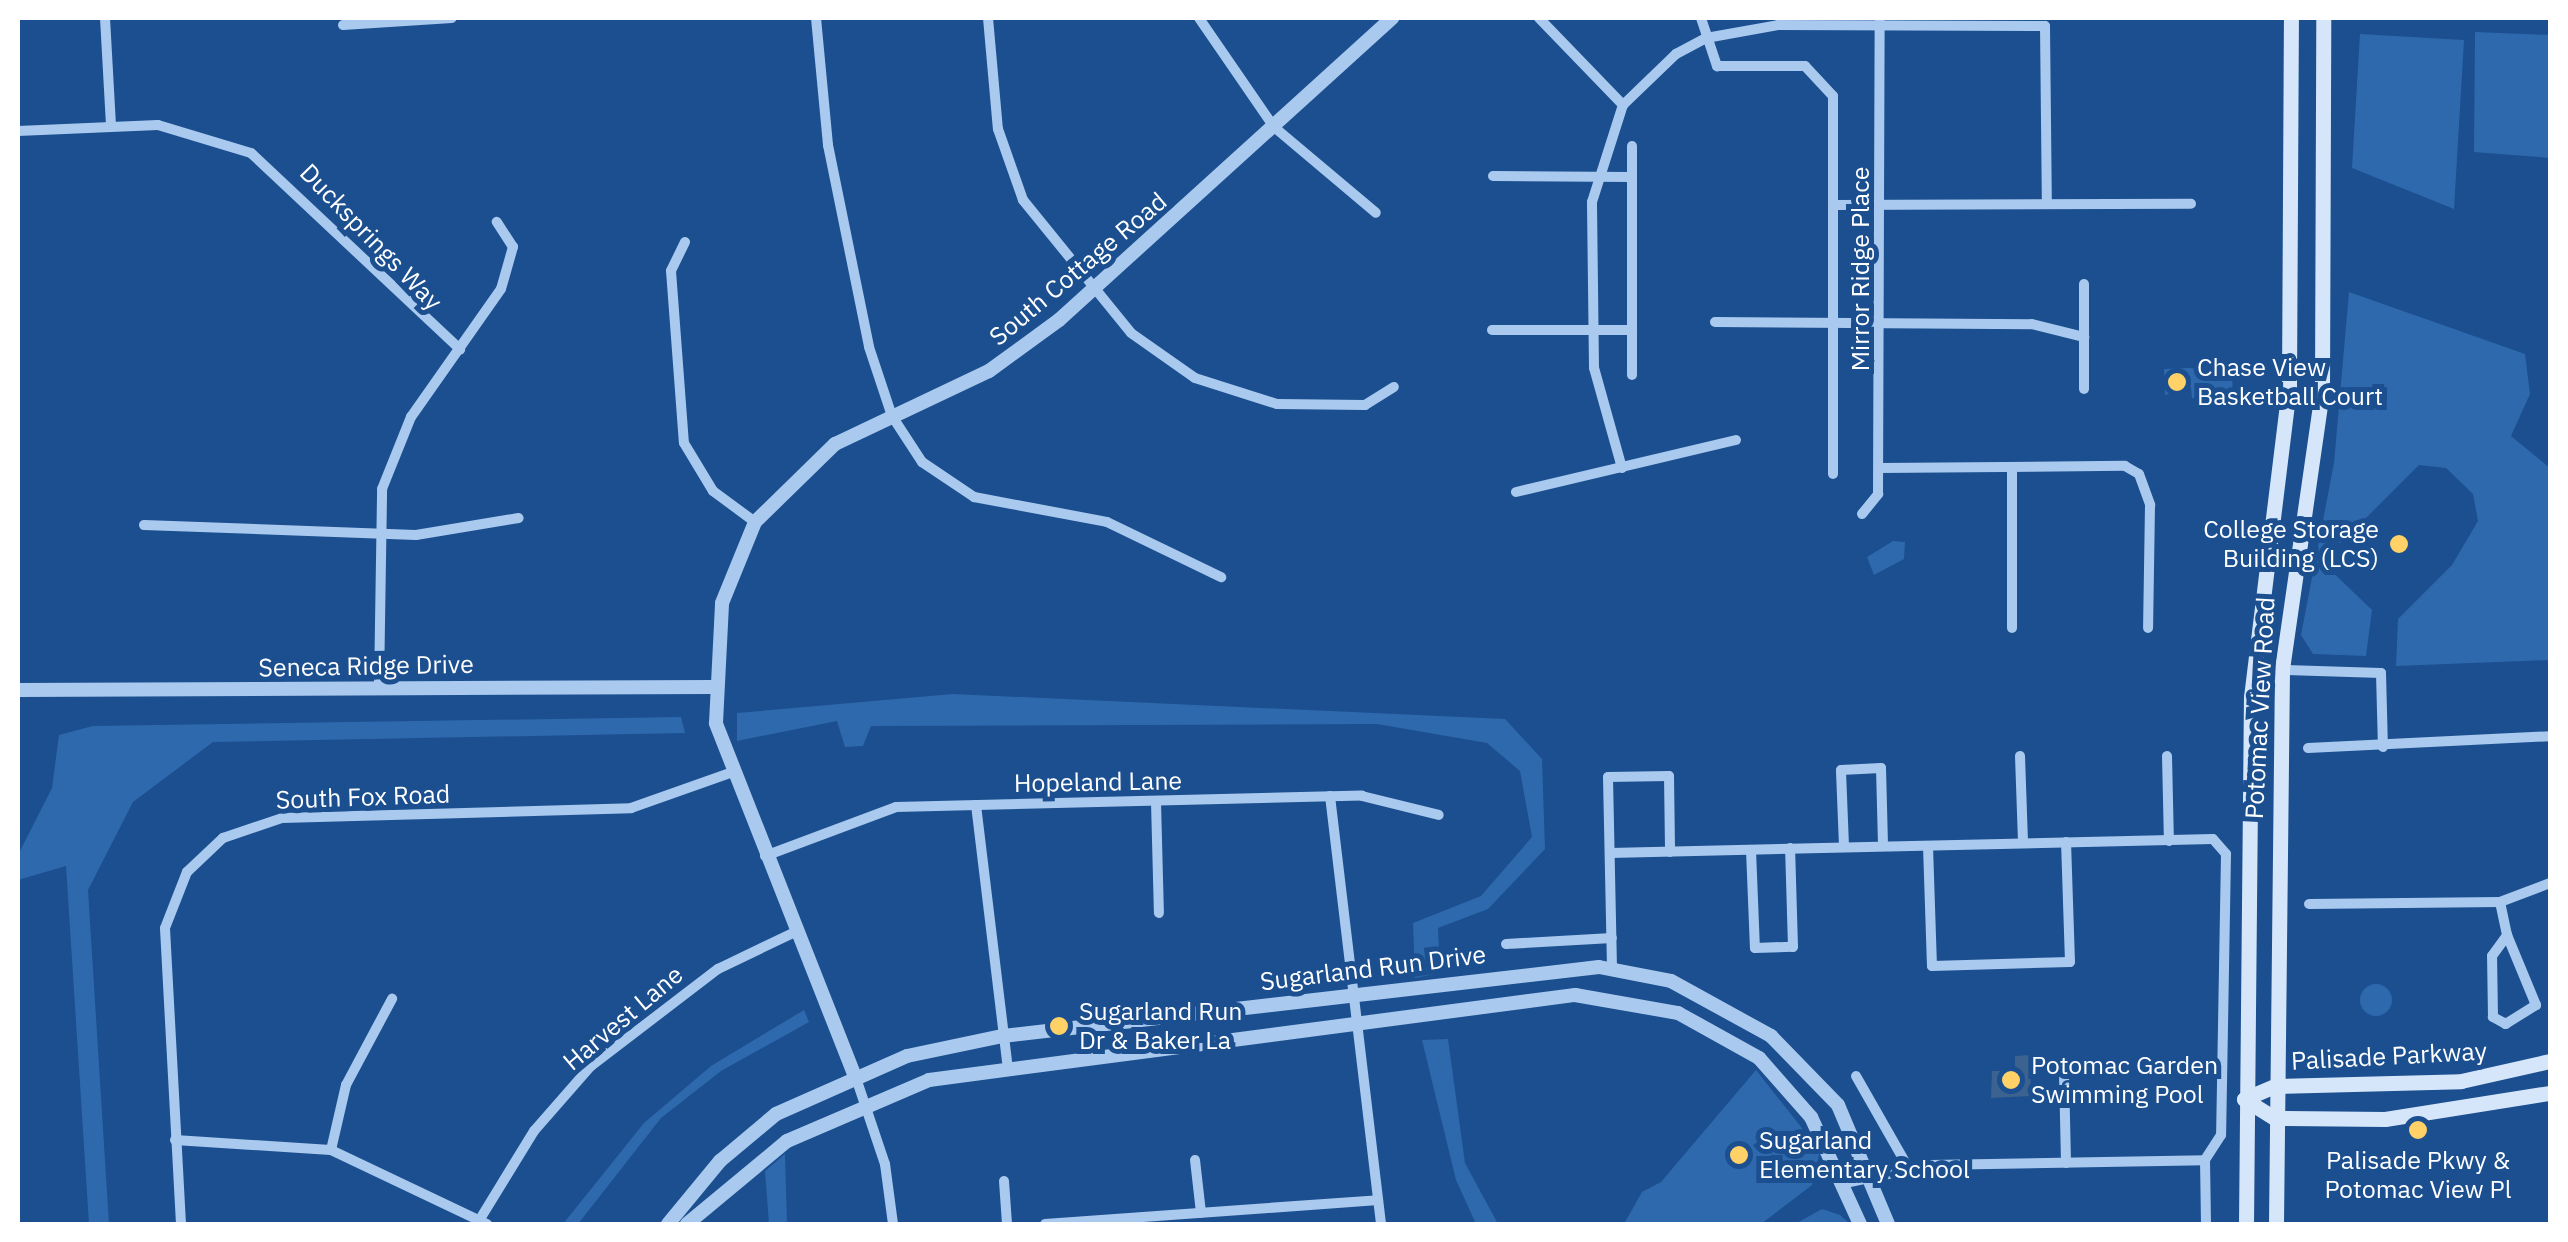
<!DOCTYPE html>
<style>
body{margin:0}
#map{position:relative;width:2568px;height:1242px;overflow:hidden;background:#1b4f8f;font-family:"IBM Plex Sans",sans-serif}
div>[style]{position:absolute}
.green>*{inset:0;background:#2e69ad}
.round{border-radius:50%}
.water>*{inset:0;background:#3c6290}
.minor>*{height:10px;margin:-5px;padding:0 5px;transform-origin:5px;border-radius:5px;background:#a9c9ee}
.tertiary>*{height:14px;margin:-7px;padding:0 7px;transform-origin:7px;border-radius:7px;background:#a9c9ee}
.secondary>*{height:15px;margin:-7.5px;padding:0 7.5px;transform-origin:7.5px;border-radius:7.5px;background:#d6e6fa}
.dots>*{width:28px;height:28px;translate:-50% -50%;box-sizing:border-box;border:5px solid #1b4f8f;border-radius:50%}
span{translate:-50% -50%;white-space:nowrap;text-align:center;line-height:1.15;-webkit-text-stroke:10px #1b4f8f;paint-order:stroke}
.street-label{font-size:25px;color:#fff}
.poi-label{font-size:25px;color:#fff}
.left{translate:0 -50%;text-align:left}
.right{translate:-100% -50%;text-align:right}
.frame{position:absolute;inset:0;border:20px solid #fff;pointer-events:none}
</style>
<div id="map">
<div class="green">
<i style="clip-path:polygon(2475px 32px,2550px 35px,2550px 158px,2474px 152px)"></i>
<i style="clip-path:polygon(2360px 34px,2464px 40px,2454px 209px,2352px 168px)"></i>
<i style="clip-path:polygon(2349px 292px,2525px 354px,2530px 394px,2511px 436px,2550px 468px,2550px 660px,2396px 666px,2398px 619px,2452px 565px,2478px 521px,2473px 494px,2446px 468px,2419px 465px,2322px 562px,2372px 610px,2366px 656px,2313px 654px,2301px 635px,2334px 463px)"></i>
<i style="clip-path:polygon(2190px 368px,2232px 373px,2233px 397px,2192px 398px,2191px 387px,2165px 395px,2164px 369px)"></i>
<i style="clip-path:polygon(1893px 541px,1905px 542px,1904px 559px,1874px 575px,1867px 557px)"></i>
<i style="clip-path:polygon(953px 694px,1505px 719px,1542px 759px,1545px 849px,1488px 909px,1438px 928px,1440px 973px,1415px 978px,1413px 923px,1481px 896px,1532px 837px,1520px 771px,1487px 743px,1377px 724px,871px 726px,863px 746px,845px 747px,837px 721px,737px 741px,737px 713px)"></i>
<i style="clip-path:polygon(681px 717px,685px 733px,213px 742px,133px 802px,88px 890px,109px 1224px,89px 1224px,66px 866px,18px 880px,18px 855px,52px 788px,59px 735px,93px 726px)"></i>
<i class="round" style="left:2360px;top:984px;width:32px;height:32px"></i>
<i style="clip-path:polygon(804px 1010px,809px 1022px,721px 1071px,661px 1118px,578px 1224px,563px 1224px,644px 1123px,711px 1066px)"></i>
<i style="clip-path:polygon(1448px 1039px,1465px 1163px,1498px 1224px,1476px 1224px,1456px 1180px,1422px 1040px)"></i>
<i style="clip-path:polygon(1756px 1070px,1820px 1151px,1812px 1185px,1761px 1224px,1624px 1224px,1642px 1192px,1661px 1182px)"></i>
<i style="clip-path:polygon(785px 1154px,787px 1224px,769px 1224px,765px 1171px)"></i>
<i style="clip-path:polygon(1822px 1209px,1840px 1215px,1850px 1224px,1795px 1224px)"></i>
</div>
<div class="water">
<i style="clip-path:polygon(2030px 1055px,2031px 1096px,1991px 1098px,1992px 1071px,2015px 1071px,2015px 1056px)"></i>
</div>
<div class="minor">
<i style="left:105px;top:18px;width:107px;rotate:86.8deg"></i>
<i style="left:816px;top:18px;width:128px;rotate:84.6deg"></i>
<i style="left:828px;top:145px;width:206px;rotate:78.5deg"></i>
<i style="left:869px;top:347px;width:73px;rotate:71.6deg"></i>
<i style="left:892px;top:416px;width:55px;rotate:56.9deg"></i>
<i style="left:922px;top:462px;width:63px;rotate:33.9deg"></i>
<i style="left:974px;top:497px;width:135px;rotate:10.6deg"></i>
<i style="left:1107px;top:522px;width:127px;rotate:25.8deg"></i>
<i style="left:988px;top:18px;width:111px;rotate:84.9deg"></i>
<i style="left:998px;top:129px;width:75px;rotate:70.6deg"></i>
<i style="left:1023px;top:200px;width:171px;rotate:50.9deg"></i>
<i style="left:1131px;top:333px;width:78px;rotate:35.1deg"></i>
<i style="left:1195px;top:378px;width:86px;rotate:17.6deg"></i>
<i style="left:1277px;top:404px;width:88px;rotate:0.7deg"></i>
<i style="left:1365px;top:405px;width:34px;rotate:-32deg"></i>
<i style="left:1199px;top:18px;width:132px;rotate:55.5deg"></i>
<i style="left:1274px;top:127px;width:133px;rotate:40.1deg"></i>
<i style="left:1539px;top:18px;width:121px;rotate:46deg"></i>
<i style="left:1701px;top:18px;width:51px;rotate:71.6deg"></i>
<i style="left:1717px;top:66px;width:88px"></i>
<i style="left:1805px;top:66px;width:41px;rotate:47deg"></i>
<i style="left:1833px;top:96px;width:378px;rotate:90deg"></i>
<i style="left:343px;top:25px;width:109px;rotate:-3.7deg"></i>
<i style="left:18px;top:131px;width:140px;rotate:-2.5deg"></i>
<i style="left:158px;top:125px;width:97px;rotate:16.8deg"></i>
<i style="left:251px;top:153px;width:287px;rotate:43.2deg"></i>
<i style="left:1632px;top:146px;width:229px;rotate:90deg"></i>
<i style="left:1493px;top:176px;width:138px;rotate:0.4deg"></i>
<i style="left:1833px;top:205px;width:358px;rotate:-0.2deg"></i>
<i style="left:685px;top:242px;width:32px;rotate:116deg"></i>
<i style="left:671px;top:271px;width:172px;rotate:85.7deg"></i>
<i style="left:684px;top:443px;width:56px;rotate:58.9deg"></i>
<i style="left:713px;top:491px;width:52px;rotate:36.4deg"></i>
<i style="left:1715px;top:322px;width:317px;rotate:0.4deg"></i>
<i style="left:2032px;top:324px;width:54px;rotate:14deg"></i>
<i style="left:1492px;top:330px;width:139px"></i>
<i style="left:2084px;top:389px;width:105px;rotate:-90deg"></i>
<i style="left:1622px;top:468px;width:104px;rotate:-105.6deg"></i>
<i style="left:1594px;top:368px;width:166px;rotate:-90.7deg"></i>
<i style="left:1592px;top:202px;width:102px;rotate:-72.3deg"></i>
<i style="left:1623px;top:105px;width:74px;rotate:-43.9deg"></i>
<i style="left:1676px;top:54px;width:34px;rotate:-28deg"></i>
<i style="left:1706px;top:38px;width:73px;rotate:-10.2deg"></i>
<i style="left:1778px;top:25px;width:267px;rotate:0.2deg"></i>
<i style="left:2045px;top:26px;width:178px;rotate:89.4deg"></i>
<i style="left:1879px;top:468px;width:246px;rotate:-0.5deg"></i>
<i style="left:2125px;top:466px;width:16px;rotate:30deg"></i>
<i style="left:2139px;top:474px;width:33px;rotate:70deg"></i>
<i style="left:2150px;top:505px;width:123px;rotate:90.9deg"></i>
<i style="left:1516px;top:492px;width:226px;rotate:-13.3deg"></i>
<i style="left:1862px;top:514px;width:26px;rotate:-51deg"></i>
<i style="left:1878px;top:494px;width:476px;rotate:-89.8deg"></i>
<i style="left:144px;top:525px;width:272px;rotate:2.1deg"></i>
<i style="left:416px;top:535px;width:104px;rotate:-9.4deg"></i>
<i style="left:2012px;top:628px;width:159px;rotate:-90deg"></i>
<i style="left:2254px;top:669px;width:127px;rotate:1.8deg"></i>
<i style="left:2381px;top:673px;width:74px;rotate:88.5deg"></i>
<i style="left:379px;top:687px;width:198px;rotate:-89.1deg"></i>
<i style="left:382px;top:489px;width:78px;rotate:-68.1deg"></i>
<i style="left:411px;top:417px;width:156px;rotate:-54.9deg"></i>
<i style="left:501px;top:289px;width:44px;rotate:-74.1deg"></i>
<i style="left:513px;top:247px;width:30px;rotate:-123deg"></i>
<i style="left:2308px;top:748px;width:242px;rotate:-2.8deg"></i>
<i style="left:2020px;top:756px;width:87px;rotate:88deg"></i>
<i style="left:2167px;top:756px;width:85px;rotate:88.7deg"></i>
<i style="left:1330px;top:796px;width:431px;rotate:83.2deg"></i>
<i style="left:1156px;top:802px;width:111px;rotate:88.5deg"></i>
<i style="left:976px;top:805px;width:265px;rotate:83.1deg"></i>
<i style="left:1844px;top:846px;width:76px;rotate:-92.3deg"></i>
<i style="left:1841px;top:770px;width:40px;rotate:-2.9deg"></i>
<i style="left:1881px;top:768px;width:78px;rotate:88.5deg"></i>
<i style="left:1928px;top:846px;width:120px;rotate:88.1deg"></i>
<i style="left:1932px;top:966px;width:138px;rotate:-1.7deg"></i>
<i style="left:2070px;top:962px;width:120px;rotate:-91.9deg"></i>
<i style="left:1751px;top:850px;width:98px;rotate:87.7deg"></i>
<i style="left:1755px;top:948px;width:38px;rotate:-2deg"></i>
<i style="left:1793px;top:947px;width:99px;rotate:-91.7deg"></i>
<i style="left:1610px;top:853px;width:603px;rotate:-1.33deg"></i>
<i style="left:2213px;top:839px;width:20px;rotate:49deg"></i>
<i style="left:2226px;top:854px;width:281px;rotate:91deg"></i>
<i style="left:2221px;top:1135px;width:30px;rotate:123deg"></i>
<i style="left:2205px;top:1160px;width:64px;rotate:89.1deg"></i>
<i style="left:765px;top:856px;width:140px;rotate:-20.5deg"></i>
<i style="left:896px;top:807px;width:466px;rotate:-1.4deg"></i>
<i style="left:1362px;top:796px;width:79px;rotate:13.9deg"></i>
<i style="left:2500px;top:902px;width:34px;rotate:78deg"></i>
<i style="left:2309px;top:904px;width:191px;rotate:-0.6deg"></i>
<i style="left:2500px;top:902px;width:53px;rotate:-20.8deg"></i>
<i style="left:2507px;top:935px;width:76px;rotate:67.5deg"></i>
<i style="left:2536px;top:1005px;width:36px;rotate:148deg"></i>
<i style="left:2506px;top:1024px;width:15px;rotate:-152deg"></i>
<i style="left:2493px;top:1017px;width:61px;rotate:-90.9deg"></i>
<i style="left:2492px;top:956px;width:26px;rotate:-54deg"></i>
<i style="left:1506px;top:944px;width:106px;rotate:-3.2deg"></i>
<i style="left:1612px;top:968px;width:191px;rotate:-91.2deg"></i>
<i style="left:1608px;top:777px;width:61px;rotate:-0.9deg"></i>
<i style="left:1669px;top:776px;width:76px;rotate:89.2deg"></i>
<i style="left:2064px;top:1074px;width:89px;rotate:88.7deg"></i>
<i style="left:855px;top:1075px;width:94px;rotate:71.4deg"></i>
<i style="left:885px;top:1164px;width:61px;rotate:82.4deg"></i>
<i style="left:1856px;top:1076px;width:107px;rotate:60.3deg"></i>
<i style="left:175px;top:1140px;width:156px;rotate:3.7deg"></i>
<i style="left:331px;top:1150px;width:173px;rotate:25.4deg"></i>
<i style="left:331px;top:1150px;width:67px;rotate:-77deg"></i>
<i style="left:346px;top:1085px;width:98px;rotate:-61.9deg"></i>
<i style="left:1195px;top:1160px;width:53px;rotate:83.5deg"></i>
<i style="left:1004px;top:1181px;width:43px;rotate:86deg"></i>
<i style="left:1845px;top:1183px;width:88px;rotate:-11.8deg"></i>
<i style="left:1931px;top:1165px;width:274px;rotate:-1deg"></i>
<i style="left:181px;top:1224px;width:296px;rotate:-93.1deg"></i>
<i style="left:165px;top:928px;width:60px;rotate:-68.6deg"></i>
<i style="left:187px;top:872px;width:50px;rotate:-43.4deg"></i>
<i style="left:223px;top:838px;width:62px;rotate:-18.7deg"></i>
<i style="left:282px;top:818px;width:349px;rotate:-1.6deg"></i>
<i style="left:631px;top:808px;width:105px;rotate:-19.5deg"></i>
<i style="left:477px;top:1224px;width:109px;rotate:-58.5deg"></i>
<i style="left:534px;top:1131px;width:86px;rotate:-48.8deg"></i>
<i style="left:591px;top:1066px;width:160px;rotate:-37.4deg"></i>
<i style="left:718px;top:969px;width:85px;rotate:-25.7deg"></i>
<i style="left:1045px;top:1224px;width:334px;rotate:-4.1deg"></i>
</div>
<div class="tertiary">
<i style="left:18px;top:690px;width:697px;rotate:-0.25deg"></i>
<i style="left:854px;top:1074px;width:377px;rotate:-111.5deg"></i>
<i style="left:716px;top:723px;width:120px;rotate:-87.1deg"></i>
<i style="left:722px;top:603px;width:87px;rotate:-67.8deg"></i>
<i style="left:755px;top:522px;width:112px;rotate:-44.3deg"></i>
<i style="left:835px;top:444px;width:170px;rotate:-25.4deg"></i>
<i style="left:989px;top:371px;width:87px;rotate:-36.1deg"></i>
<i style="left:1059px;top:320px;width:450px;rotate:-42.2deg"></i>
<i style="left:668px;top:1224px;width:82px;rotate:-50.5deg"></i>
<i style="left:720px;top:1161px;width:73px;rotate:-40deg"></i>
<i style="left:776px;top:1114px;width:143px;rotate:-23.9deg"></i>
<i style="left:907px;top:1056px;width:98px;rotate:-11.8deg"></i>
<i style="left:1003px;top:1036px;width:600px;rotate:-6.6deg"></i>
<i style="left:1599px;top:967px;width:73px;rotate:11deg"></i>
<i style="left:1671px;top:981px;width:114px;rotate:28.8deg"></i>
<i style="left:1771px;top:1036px;width:96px;rotate:45.8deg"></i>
<i style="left:1838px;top:1105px;width:129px;rotate:67.2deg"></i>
<i style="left:687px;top:1224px;width:130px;rotate:-39.7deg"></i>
<i style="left:787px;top:1141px;width:155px;rotate:-23.2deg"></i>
<i style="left:929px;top:1080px;width:652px;rotate:-7.5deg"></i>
<i style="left:1575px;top:995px;width:105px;rotate:9.9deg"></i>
<i style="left:1678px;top:1013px;width:93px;rotate:29.1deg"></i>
<i style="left:1759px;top:1058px;width:79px;rotate:48.6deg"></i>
<i style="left:1811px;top:1117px;width:118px;rotate:65.4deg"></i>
</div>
<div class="secondary">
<i style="left:2244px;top:1099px;width:36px;rotate:32deg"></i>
<i style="left:2275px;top:1118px;width:110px;rotate:0.5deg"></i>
<i style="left:2385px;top:1119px;width:167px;rotate:-9deg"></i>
<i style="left:2244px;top:1099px;width:34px;rotate:-23deg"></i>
<i style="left:2275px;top:1086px;width:186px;rotate:-1.5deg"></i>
<i style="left:2461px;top:1081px;width:91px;rotate:-12.7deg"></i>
<i style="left:2246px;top:1224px;width:527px;rotate:-89.46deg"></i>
<i style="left:2251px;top:697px;width:313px;rotate:-83deg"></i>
<i style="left:2289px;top:386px;width:368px;rotate:-89.7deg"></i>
<i style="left:2276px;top:1224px;width:555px;rotate:-89.38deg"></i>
<i style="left:2282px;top:669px;width:281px;rotate:-81.8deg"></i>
<i style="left:2322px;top:391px;width:373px;rotate:-89.8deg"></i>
</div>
<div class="dots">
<i style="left:2177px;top:382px;background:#ffd166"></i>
<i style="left:2399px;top:544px;background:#ffd166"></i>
<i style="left:1059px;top:1026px;background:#ffd166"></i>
<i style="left:2011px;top:1080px;background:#ffd166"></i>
<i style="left:2418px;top:1130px;background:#ffd166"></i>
<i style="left:1739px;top:1155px;background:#ffd166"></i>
</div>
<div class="street-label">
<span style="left:371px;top:237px;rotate:46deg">Ducksprings Way</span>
<span style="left:1078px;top:269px;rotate:-40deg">South Cottage Road</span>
<span style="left:1860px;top:269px;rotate:-90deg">Mirror Ridge Place</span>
<span style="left:366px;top:666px;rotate:-1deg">Seneca Ridge Drive</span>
<span style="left:2260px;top:708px;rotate:-87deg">Potomac View Road</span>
<span style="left:1098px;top:782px;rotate:-1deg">Hopeland Lane</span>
<span style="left:363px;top:797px;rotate:-2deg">South Fox Road</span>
<span style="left:1373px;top:968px;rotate:-7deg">Sugarland Run Drive</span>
<span style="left:623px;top:1018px;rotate:-40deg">Harvest Lane</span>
<span style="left:2389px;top:1056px;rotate:-3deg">Palisade Parkway</span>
</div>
<div class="poi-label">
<span class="left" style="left:2197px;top:382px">Chase View<br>Basketball Court</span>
<span class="right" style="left:2379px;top:544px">College Storage<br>Building (LCS)</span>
<span class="left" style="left:1079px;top:1026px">Sugarland Run<br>Dr &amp; Baker La</span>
<span class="left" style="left:2031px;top:1080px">Potomac Garden<br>Swimming Pool</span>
<span class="left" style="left:1759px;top:1155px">Sugarland<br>Elementary School</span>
<span style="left:2418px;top:1175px">Palisade Pkwy &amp;<br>Potomac View Pl</span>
</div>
<div class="frame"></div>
</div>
